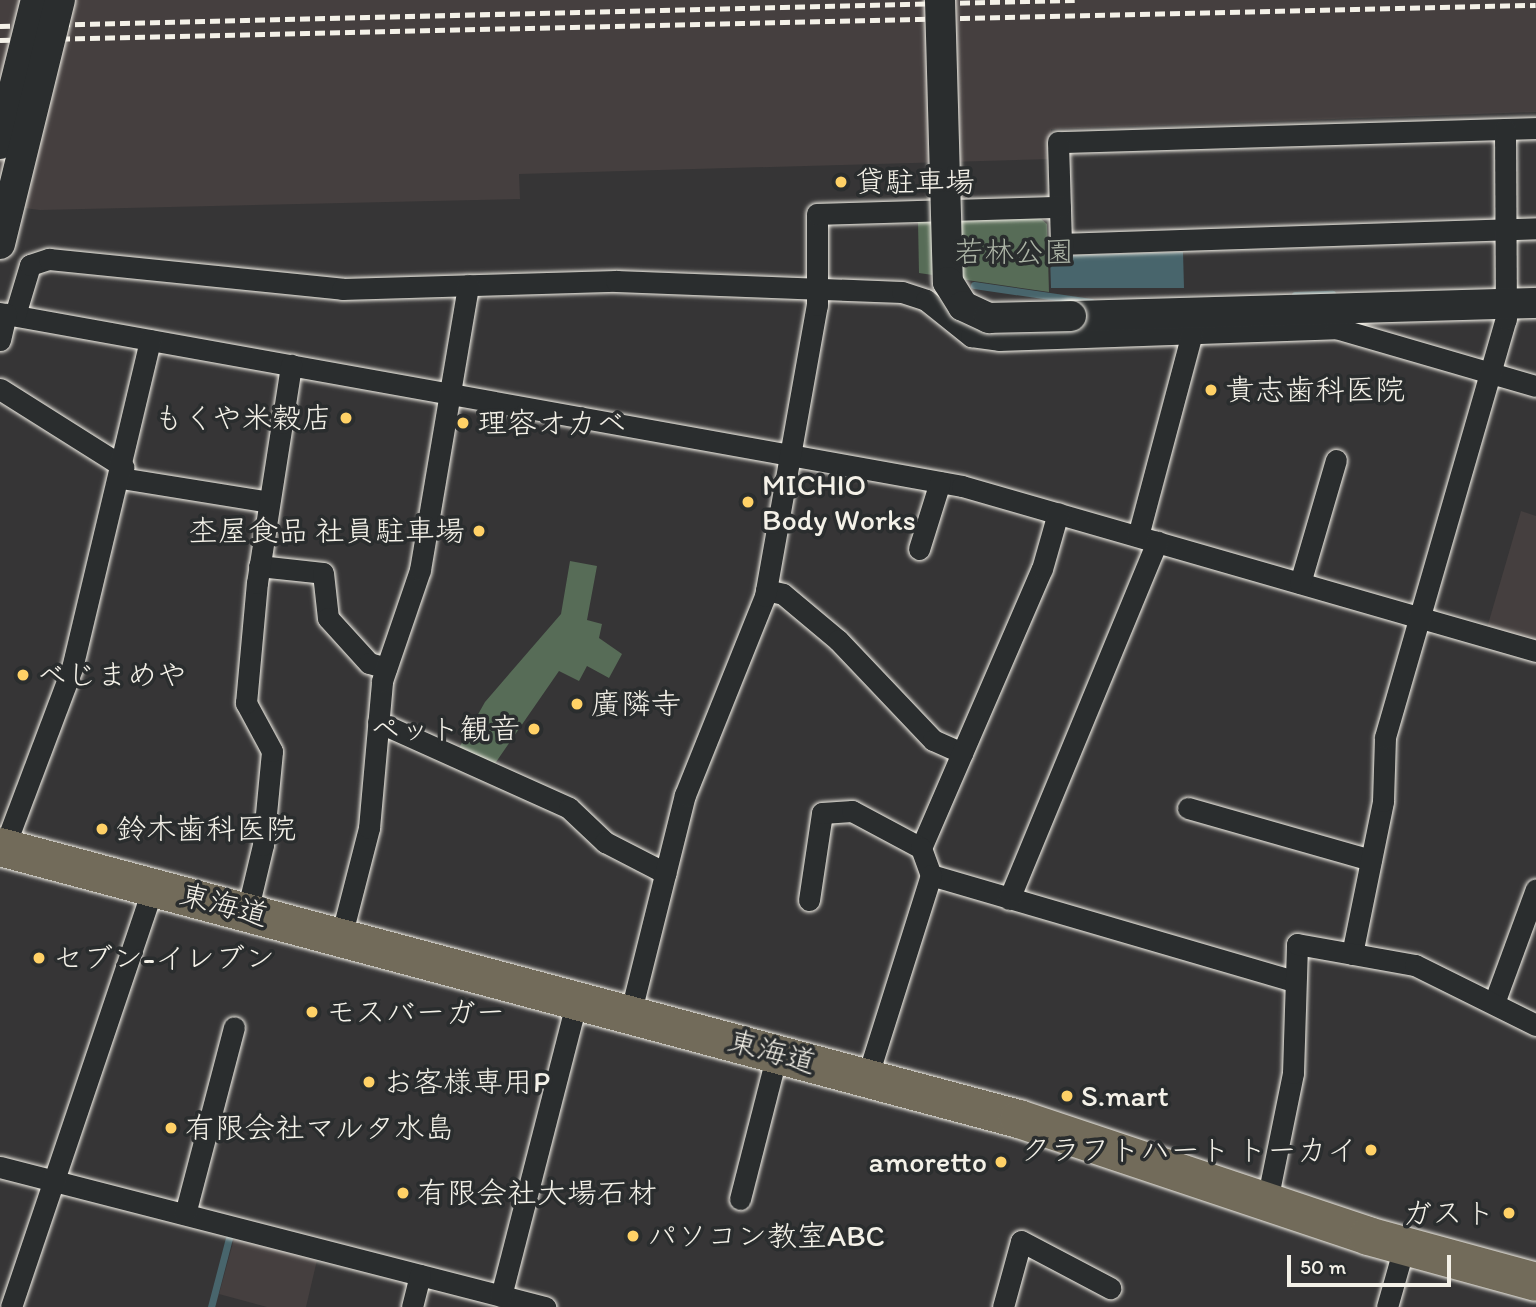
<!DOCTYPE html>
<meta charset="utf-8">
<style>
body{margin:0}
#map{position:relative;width:1536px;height:1307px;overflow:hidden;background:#363536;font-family:Itim,"Klee One",sans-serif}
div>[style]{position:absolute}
.built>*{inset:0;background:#453f3f}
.green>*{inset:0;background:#576c57}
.water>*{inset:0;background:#48656c}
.stream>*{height:7px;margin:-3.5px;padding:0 3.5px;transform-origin:3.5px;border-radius:3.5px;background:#48656c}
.roads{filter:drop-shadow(0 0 2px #f4f1e8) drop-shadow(0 0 2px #f4f1e8)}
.street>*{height:21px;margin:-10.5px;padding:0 10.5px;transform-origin:10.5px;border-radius:10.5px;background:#2a2d2e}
.secondary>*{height:30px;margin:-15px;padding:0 15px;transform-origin:15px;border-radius:15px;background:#2a2d2e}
.highway>*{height:38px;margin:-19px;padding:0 19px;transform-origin:19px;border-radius:19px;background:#726b5a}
.rail>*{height:5px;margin-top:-2.5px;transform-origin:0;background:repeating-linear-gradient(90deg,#f4f1e8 0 10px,transparent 0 15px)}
.bridges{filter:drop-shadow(0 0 2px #f4f1e8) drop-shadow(0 0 2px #f4f1e8)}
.secondary-bridge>*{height:30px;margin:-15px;padding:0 15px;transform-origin:15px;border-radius:15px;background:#2a2d2e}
.dots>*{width:19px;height:19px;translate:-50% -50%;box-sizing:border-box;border:4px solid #2a2d2e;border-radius:50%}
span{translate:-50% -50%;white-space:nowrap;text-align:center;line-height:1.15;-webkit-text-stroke:7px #2a2d2e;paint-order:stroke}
.poi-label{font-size:30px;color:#f4f1e8}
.left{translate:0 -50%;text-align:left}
.right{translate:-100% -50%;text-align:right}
.park-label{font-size:30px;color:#adb5a7}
.street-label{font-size:30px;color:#f4f1e8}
.scale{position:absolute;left:1287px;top:1255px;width:164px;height:32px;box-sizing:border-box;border:4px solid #f4f1e8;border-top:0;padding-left:9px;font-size:21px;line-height:24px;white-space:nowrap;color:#f4f1e8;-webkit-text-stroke:5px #2a2d2e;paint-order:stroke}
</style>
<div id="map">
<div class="built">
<i style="clip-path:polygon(0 0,1536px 0,1536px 112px,1051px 129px,1052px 159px,519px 174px,520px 199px,40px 210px,0 205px)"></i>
<i style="clip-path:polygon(1521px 511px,1536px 516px,1536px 642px,1487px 628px)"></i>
<i style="clip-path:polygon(234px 1239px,317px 1260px,306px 1307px,267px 1307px,219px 1294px)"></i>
</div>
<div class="green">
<i style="clip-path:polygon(1040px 218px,1047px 224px,1049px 292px,919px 273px,918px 221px)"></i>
<i style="clip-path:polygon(570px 561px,597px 566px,587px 620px,602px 624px,599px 638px,622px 654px,609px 678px,587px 666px,579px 681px,559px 671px,494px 765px,459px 748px,485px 702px,561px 614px)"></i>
</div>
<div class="water">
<i style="clip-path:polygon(1183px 252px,1184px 288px,1051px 288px,1050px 256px)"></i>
</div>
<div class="stream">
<i style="left:974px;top:285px;width:118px;rotate:8.3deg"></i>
<i style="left:1295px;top:295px;width:37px;rotate:-2deg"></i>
<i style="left:211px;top:1307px;width:71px;rotate:-75.4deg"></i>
</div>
<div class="roads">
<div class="street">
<i style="left:1536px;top:128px;width:478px;rotate:178.3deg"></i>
<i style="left:1058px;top:142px;width:102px;rotate:88.3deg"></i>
<i style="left:1061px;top:244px;width:475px;rotate:-1.9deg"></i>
<i style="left:0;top:313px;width:977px;rotate:10.19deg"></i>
<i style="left:962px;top:486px;width:597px;rotate:16.04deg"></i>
<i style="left:15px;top:315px;width:52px;rotate:-73.3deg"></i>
<i style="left:30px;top:265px;width:20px;rotate:-18deg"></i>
<i style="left:49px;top:259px;width:295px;rotate:5.8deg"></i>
<i style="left:342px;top:289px;width:274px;rotate:-1.7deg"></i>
<i style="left:616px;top:281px;width:286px;rotate:2.2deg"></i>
<i style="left:902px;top:292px;width:25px;rotate:18deg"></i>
<i style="left:926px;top:300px;width:58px;rotate:38.7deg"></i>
<i style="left:971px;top:336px;width:28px;rotate:8deg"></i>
<i style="left:999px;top:340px;width:337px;rotate:-2deg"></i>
<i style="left:1336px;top:328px;width:21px;rotate:-90deg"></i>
<i style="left:1336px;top:328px;width:208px;rotate:16.2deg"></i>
<i style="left:0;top:340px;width:27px;rotate:-77deg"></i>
<i style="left:0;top:389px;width:146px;rotate:32.2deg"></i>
<i style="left:121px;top:478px;width:150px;rotate:9.2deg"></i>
<i style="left:1138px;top:536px;width:210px;rotate:-75.1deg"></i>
<i style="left:919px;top:549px;width:70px;rotate:-72.6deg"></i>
<i style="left:259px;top:566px;width:64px;rotate:6.2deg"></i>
<i style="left:323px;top:573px;width:45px;rotate:83.7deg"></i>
<i style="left:328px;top:618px;width:61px;rotate:47.7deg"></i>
<i style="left:369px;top:663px;width:18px;rotate:16deg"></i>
<i style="left:1300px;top:583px;width:128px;rotate:-73.7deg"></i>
<i style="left:766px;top:590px;width:17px;rotate:13deg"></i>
<i style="left:783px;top:594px;width:72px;rotate:39.9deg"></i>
<i style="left:838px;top:640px;width:138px;rotate:46.5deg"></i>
<i style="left:933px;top:740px;width:32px;rotate:24deg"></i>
<i style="left:378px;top:722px;width:209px;rotate:24.2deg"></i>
<i style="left:569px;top:808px;width:50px;rotate:43.4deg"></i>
<i style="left:605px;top:842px;width:68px;rotate:27.3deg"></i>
<i style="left:1188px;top:808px;width:190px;rotate:15.9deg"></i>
<i style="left:4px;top:848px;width:192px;rotate:-69.3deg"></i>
<i style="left:72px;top:668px;width:337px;rotate:-76.6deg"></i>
<i style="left:921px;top:848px;width:304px;rotate:-66.6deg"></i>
<i style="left:1042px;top:569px;width:58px;rotate:-74.1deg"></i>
<i style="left:931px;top:875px;width:375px;rotate:16.3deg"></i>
<i style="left:1009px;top:899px;width:387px;rotate:-67.5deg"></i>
<i style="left:809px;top:900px;width:88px;rotate:-81.5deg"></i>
<i style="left:822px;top:813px;width:30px;rotate:-4deg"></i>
<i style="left:852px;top:811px;width:78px;rotate:28.2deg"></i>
<i style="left:921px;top:848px;width:29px;rotate:70deg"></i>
<i style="left:931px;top:875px;width:213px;rotate:107.5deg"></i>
<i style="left:247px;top:912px;width:69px;rotate:-76.6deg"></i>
<i style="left:263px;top:845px;width:94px;rotate:-84.5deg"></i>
<i style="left:272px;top:751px;width:55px;rotate:-118.4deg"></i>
<i style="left:246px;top:703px;width:121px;rotate:-84.8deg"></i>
<i style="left:257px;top:583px;width:221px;rotate:-81.1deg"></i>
<i style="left:341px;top:937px;width:113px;rotate:-75.6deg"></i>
<i style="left:369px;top:828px;width:148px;rotate:-84.9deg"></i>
<i style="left:382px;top:681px;width:117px;rotate:-71.1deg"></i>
<i style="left:420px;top:570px;width:289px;rotate:-80.4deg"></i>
<i style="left:1352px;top:954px;width:156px;rotate:-78.5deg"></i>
<i style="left:1383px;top:801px;width:64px;rotate:-88.2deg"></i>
<i style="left:1385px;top:737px;width:435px;rotate:-73.9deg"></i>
<i style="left:1506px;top:319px;width:190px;rotate:-90.3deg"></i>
<i style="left:1494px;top:1003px;width:121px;rotate:-69.8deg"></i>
<i style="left:630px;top:1015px;width:227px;rotate:-76deg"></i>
<i style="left:685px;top:795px;width:214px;rotate:-68.1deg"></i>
<i style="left:765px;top:596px;width:296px;rotate:-79.9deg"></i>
<i style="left:817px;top:305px;width:91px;rotate:-90deg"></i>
<i style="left:817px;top:214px;width:243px;rotate:-1.7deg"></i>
<i style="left:0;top:1167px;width:563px;rotate:14.41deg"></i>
<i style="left:740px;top:1199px;width:150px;rotate:-75.7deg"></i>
<i style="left:1267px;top:1201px;width:131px;rotate:-78.5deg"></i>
<i style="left:1293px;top:1073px;width:129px;rotate:-88.2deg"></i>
<i style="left:1297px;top:944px;width:120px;rotate:10.1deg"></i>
<i style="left:1415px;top:965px;width:135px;rotate:26.4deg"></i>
<i style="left:185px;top:1214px;width:193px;rotate:-75.3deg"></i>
<i style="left:501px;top:1296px;width:306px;rotate:-75.6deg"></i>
<i style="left:11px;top:1307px;width:443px;rotate:-71.3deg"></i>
<i style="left:412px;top:1307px;width:33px;rotate:-76deg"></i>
<i style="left:1003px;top:1307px;width:68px;rotate:-74.7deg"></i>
<i style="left:1021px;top:1241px;width:101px;rotate:27.8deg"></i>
<i style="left:1387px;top:1307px;width:62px;rotate:-74.2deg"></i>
</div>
<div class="secondary">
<i style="left:1071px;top:316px;width:465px;rotate:-1.6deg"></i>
</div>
<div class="highway">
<i style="left:0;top:847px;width:1055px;rotate:14.95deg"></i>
<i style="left:1019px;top:1119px;width:368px;rotate:18.5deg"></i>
<i style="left:1368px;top:1236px;width:174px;rotate:15.3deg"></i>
</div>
</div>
<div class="rail">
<i style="left:0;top:26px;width:1075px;rotate:-1.39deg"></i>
<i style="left:0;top:40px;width:1536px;rotate:-1.31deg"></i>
</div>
<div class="bridges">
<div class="secondary-bridge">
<i style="left:940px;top:0;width:282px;rotate:88.4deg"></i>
<i style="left:948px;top:282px;width:28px;rotate:58deg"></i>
<i style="left:963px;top:306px;width:29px;rotate:25deg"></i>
<i style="left:989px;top:318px;width:82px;rotate:-1.4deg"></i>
<i style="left:0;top:144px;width:148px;rotate:-76deg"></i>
<i style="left:0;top:244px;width:251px;rotate:-76.2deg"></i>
</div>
</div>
<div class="dots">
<i style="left:841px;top:182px;background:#ffd166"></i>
<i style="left:1211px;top:390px;background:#ffd166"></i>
<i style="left:346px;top:418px;background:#ffd166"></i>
<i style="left:463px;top:423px;background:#ffd166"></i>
<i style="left:748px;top:502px;background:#ffd166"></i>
<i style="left:479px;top:531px;background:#ffd166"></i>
<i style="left:23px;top:675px;background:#ffd166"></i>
<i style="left:577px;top:704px;background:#ffd166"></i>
<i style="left:534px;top:729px;background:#ffd166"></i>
<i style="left:102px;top:829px;background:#ffd166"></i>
<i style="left:39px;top:958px;background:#ffd166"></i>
<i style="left:312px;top:1012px;background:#ffd166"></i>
<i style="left:369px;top:1082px;background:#ffd166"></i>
<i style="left:1067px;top:1096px;background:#ffd166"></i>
<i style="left:171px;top:1128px;background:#ffd166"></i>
<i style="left:1371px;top:1150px;background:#ffd166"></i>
<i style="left:1001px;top:1162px;background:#ffd166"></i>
<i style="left:403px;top:1193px;background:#ffd166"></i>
<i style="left:1509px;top:1213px;background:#ffd166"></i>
<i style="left:633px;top:1236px;background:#ffd166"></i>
</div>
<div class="poi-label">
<span class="left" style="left:855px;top:182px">貸駐車場</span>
<span class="left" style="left:1225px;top:390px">貴志歯科医院</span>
<span class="right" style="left:332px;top:418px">もくや米穀店</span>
<span class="left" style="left:477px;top:423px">理容オカベ</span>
<span class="left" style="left:762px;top:502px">MICHIO<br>Body Works</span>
<span class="right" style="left:465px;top:531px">杢屋食品 社員駐車場</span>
<span class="left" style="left:37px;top:675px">べじまめや</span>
<span class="left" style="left:591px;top:704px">廣隣寺</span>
<span class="right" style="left:520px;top:729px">ペット観音</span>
<span class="left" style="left:116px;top:829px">鈴木歯科医院</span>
<span class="left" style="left:53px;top:958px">セブン-イレブン</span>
<span class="left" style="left:326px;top:1012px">モスバーガー</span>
<span class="left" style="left:383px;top:1082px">お客様専用P</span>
<span class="left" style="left:1081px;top:1096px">S.mart</span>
<span class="left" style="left:185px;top:1128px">有限会社マルタ水島</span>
<span class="right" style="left:1357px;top:1150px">クラフトハート トーカイ</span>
<span class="right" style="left:987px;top:1162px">amoretto</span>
<span class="left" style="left:417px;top:1193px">有限会社大場石材</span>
<span class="right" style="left:1495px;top:1213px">ガスト</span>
<span class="left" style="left:647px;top:1236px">パソコン教室ABC</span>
</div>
<div class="park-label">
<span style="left:1014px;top:252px">若林公園</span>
</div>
<div class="street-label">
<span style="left:224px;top:905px;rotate:15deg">東海道</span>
<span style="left:772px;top:1052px;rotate:15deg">東海道</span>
</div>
<div class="scale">50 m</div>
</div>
